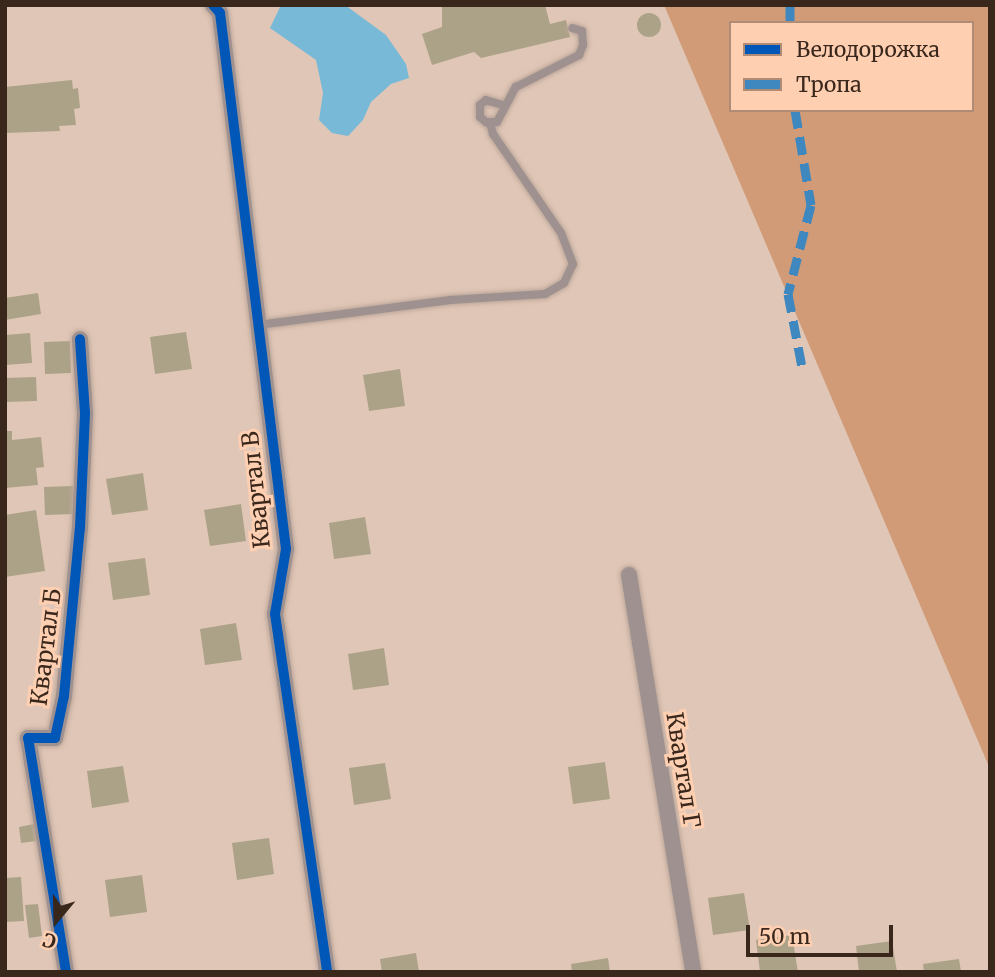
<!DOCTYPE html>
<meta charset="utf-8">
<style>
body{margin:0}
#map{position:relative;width:995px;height:977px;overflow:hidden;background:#e0c6b6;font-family:Merriweather,serif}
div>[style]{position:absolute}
.forest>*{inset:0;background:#d19b77}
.water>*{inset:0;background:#78b9d7}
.building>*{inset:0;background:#aca288}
.round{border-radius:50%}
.roads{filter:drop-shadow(0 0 2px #bba79a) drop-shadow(0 0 2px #bba79a)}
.service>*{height:8px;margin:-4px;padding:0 4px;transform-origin:4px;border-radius:4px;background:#9f918f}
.minor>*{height:16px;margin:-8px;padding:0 8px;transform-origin:8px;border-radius:8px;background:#9f918f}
.quiet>*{height:9px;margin-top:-4.5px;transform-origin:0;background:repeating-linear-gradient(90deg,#3e88bf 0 18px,transparent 0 27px)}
.cycleway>*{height:10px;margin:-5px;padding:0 5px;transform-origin:5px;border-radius:5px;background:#0057b8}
span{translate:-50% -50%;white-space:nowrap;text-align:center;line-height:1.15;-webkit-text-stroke:6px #ffcfb2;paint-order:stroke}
.street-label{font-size:23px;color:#39271c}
.frame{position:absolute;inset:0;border:7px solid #39271c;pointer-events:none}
.legend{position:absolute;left:729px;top:21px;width:245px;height:91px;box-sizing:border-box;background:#ffcfb2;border:2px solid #b08c76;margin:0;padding:9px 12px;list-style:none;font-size:21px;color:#39271c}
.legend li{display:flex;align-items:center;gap:14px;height:35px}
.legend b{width:35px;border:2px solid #b08c76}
.north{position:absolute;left:21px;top:886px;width:70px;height:70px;-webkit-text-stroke:5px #ffcfb2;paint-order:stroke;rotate:199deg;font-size:19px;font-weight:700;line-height:28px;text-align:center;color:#39271c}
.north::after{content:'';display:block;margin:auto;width:24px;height:32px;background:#39271c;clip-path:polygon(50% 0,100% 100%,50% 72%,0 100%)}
.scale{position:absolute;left:746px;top:925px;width:147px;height:32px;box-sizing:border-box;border:4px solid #39271c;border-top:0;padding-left:9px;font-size:21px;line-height:24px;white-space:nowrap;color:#39271c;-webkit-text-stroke:5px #ffcfb2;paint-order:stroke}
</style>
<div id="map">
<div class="forest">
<i style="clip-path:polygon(evenodd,664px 5px,990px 5px,990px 769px,664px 5px,731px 23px,972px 23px,972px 110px,731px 110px,731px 23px)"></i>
</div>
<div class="water">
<i style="clip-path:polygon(281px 5px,345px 5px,386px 35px,406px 64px,409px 78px,391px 84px,371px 102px,363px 120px,348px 136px,332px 133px,319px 120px,323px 93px,316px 60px,270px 28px)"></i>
</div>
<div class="building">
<i style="clip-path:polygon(442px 5px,545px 5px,550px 24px,566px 20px,570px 37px,481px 58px,474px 52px,432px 65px,422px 34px,442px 27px)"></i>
<i class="round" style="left:637px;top:13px;width:24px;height:24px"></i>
<i style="clip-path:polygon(72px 80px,73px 89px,78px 88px,80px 108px,74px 109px,76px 125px,59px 126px,60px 131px,5px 133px,5px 87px)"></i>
<i style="clip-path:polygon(38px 293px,41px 314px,5px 320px,5px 298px)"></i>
<i style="clip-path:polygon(186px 332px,192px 369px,155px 374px,150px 337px)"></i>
<i style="clip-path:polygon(30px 333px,32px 363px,5px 365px,5px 335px)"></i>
<i style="clip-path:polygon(70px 341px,71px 373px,45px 374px,44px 342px)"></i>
<i style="clip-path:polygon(400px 369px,405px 406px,369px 411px,363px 375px)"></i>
<i style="clip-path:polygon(36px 377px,37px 401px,5px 402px,5px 378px)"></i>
<i style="clip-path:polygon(5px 431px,12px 431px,12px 440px,41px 437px,44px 467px,36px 468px,38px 485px,5px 488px)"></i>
<i style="clip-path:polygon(143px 473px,148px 510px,112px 515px,106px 479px)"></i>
<i style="clip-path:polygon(73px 486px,74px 514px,45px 515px,44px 487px)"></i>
<i style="clip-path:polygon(241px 504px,246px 541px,210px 546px,204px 510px)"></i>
<i style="clip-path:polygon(36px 510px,45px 571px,5px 577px,5px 515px)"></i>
<i style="clip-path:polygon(365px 517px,371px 554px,334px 559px,329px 523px)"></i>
<i style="clip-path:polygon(145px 558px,150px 595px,113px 600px,108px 563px)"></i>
<i style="clip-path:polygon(236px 623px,242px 660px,205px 665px,200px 629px)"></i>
<i style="clip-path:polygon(384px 648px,389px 685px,353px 690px,348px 654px)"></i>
<i style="clip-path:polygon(605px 762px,610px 799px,573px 804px,568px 767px)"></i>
<i style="clip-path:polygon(385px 763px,391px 799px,354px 805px,349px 768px)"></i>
<i style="clip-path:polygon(123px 766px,129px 802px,92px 808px,87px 771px)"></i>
<i style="clip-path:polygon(34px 824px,36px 841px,21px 843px,19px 827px)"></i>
<i style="clip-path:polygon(269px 838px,274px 874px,237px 880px,232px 843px)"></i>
<i style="clip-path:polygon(142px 875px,147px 912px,110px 917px,105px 880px)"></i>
<i style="clip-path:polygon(21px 877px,24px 921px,5px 922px,5px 878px)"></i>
<i style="clip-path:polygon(744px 893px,750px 930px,713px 935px,708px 898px)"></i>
<i style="clip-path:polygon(38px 904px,42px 936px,29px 938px,25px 905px)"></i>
<i style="clip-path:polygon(792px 935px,798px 972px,760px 972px,756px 940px)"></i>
<i style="clip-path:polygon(892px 941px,897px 972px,859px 972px,856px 946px)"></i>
<i style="clip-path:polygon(416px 953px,419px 972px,382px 972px,380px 959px)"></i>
<i style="clip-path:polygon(608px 958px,610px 972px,572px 972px,571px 964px)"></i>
<i style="clip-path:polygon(959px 959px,961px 972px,924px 972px,923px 964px)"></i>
</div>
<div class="roads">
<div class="service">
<i style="left:503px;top:105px;width:18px;rotate:-164deg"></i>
<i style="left:486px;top:100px;width:8px;rotate:140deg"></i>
<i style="left:480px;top:105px;width:12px;rotate:90deg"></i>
<i style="left:480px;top:117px;width:8px;rotate:40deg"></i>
<i style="left:486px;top:122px;width:11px"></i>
<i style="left:497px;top:122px;width:40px;rotate:-62deg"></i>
<i style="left:516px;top:87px;width:71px;rotate:-26.9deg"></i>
<i style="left:579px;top:55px;width:11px;rotate:-68deg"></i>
<i style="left:583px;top:45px;width:14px;rotate:-94deg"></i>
<i style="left:582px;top:31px;width:10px;rotate:-163deg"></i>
<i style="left:258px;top:325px;width:194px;rotate:-7.4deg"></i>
<i style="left:450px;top:300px;width:95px;rotate:-3.6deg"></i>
<i style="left:545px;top:294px;width:22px;rotate:-30deg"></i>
<i style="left:564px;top:283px;width:21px;rotate:-65deg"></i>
<i style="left:573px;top:264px;width:33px;rotate:-111deg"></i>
<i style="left:561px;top:233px;width:120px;rotate:-124.5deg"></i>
<i style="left:493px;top:134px;width:11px;rotate:-105deg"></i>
</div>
<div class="minor">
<i style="left:213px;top:5px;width:11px;rotate:49deg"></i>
<i style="left:220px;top:13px;width:540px;rotate:82.98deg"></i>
<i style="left:286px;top:549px;width:66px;rotate:99.6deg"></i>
<i style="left:275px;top:614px;width:362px;rotate:81.7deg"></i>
<i style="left:629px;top:575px;width:402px;rotate:80.8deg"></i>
<i style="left:66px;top:972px;width:237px;rotate:-99.2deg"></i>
<i style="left:28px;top:738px;width:27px"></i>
<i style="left:55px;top:738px;width:43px;rotate:-77.9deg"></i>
<i style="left:64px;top:696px;width:169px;rotate:-84.6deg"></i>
<i style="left:80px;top:528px;width:115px;rotate:-87.5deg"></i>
<i style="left:85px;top:413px;width:74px;rotate:-93.9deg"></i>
</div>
</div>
<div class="quiet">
<i style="left:790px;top:5px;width:18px;rotate:90deg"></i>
<i style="left:795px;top:110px;width:96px;rotate:80.4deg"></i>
<i style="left:811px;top:205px;width:92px;rotate:104.5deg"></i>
<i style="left:788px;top:294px;width:79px;rotate:79.1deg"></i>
</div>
<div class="cycleway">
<i style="left:213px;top:5px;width:11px;rotate:49deg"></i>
<i style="left:220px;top:13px;width:540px;rotate:82.98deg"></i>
<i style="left:286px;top:549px;width:66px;rotate:99.6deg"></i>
<i style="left:275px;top:614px;width:362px;rotate:81.7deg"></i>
<i style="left:66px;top:972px;width:237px;rotate:-99.2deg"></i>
<i style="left:28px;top:738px;width:27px"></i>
<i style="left:55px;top:738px;width:43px;rotate:-77.9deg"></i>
<i style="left:64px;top:696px;width:169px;rotate:-84.6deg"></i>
<i style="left:80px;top:528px;width:115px;rotate:-87.5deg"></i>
<i style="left:85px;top:413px;width:74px;rotate:-93.9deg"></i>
</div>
<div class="street-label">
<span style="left:256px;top:490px;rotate:-96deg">Квартал В</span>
<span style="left:46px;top:647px;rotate:-83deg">Квартал Б</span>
<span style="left:683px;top:770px;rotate:81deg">Квартал Г</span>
</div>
<div class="frame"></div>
<ul class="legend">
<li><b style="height:9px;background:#0057b8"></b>Велодорожка</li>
<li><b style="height:9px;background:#3e88bf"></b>Тропа</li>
</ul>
<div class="north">С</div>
<div class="scale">50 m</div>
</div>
